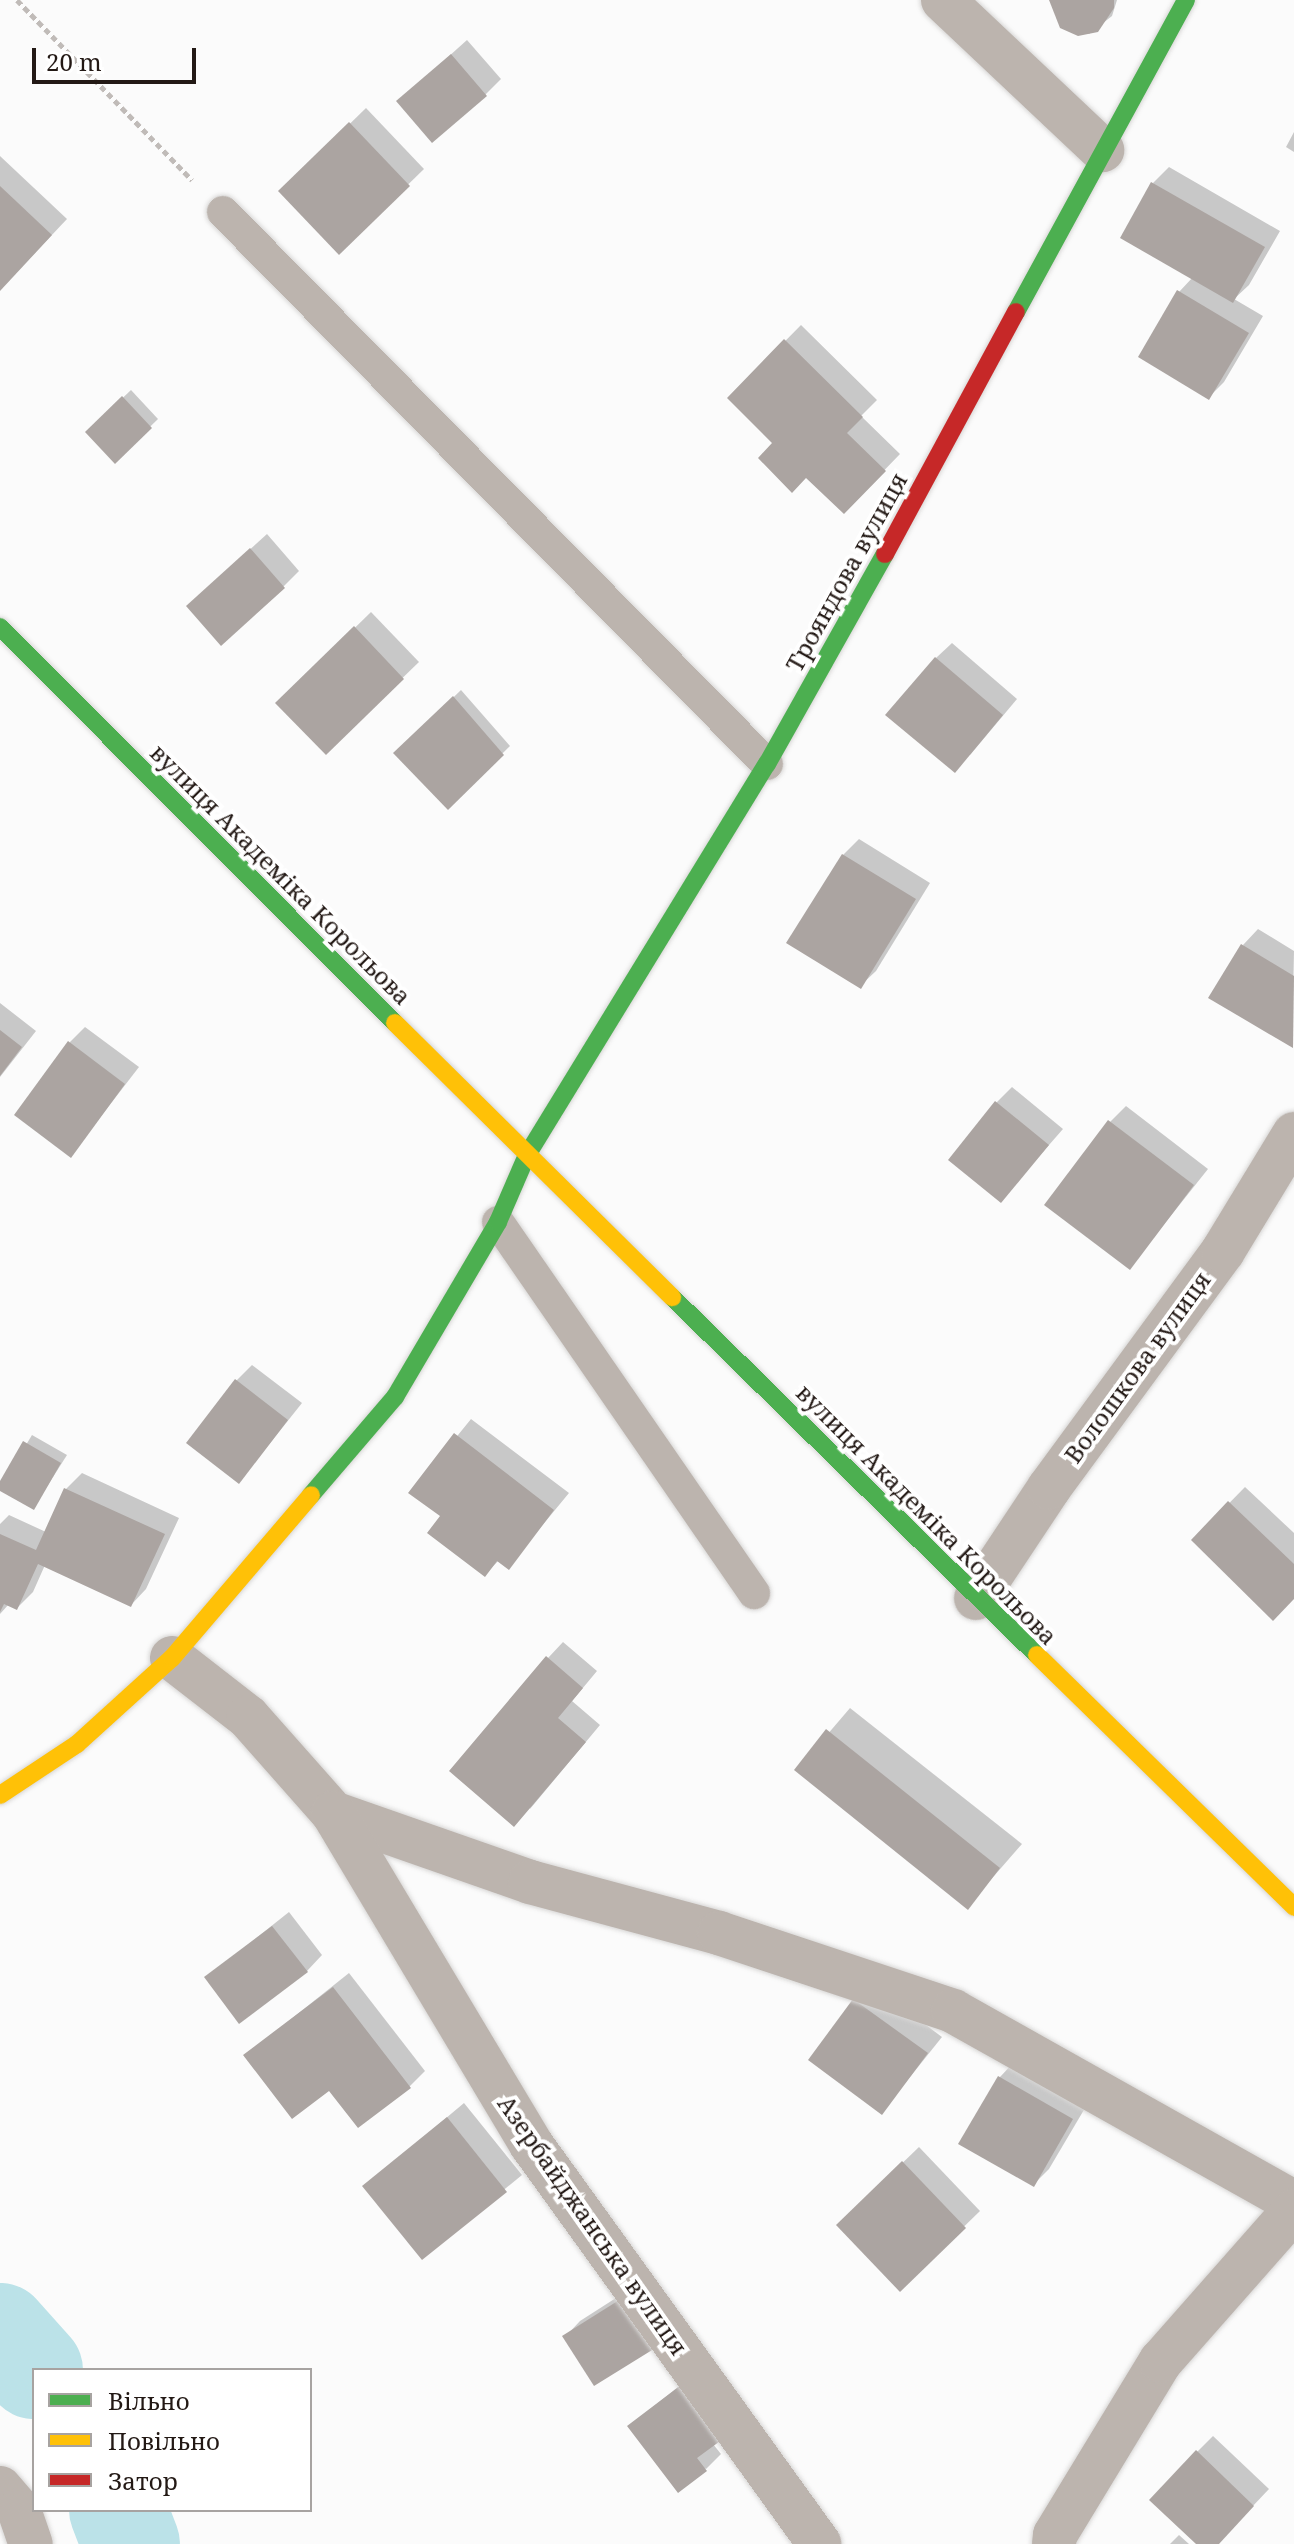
<!DOCTYPE html>
<meta charset="utf-8">
<style>
body{margin:0}
#map{position:relative;width:1294px;height:2544px;overflow:hidden;background:#fbfbfb;font-family:"Noto Serif",serif}
div>[style]{position:absolute}
.shadow>*{inset:0;background:#0003}
.river>*{height:98px;margin:-49px;padding:0 49px;transform-origin:49px;border-radius:49px;background:#bbe2e8}
.building>*{inset:0;background:#aba4a1}
.path>*{height:5px;margin-top:-2.5px;transform-origin:0;background:repeating-linear-gradient(90deg,#c0bbb8 0 6px,transparent 0 10px)}
.roads{filter:drop-shadow(0 0 2px #d8d7d6) drop-shadow(0 0 2px #d8d7d6)}
.lane>*{height:32px;margin:-16px;padding:0 16px;transform-origin:16px;border-radius:16px;background:#bcb4ae}
.street>*{height:44px;margin:-22px;padding:0 22px;transform-origin:22px;border-radius:22px;background:#bcb4ae}
.fast>*{height:18px;margin:-9px;padding:0 9px;transform-origin:9px;border-radius:9px;background:#4caf50}
.slow>*{height:18px;margin:-9px;padding:0 9px;transform-origin:9px;border-radius:9px;background:#ffc107}
.jam>*{height:18px;margin:-9px;padding:0 9px;transform-origin:9px;border-radius:9px;background:#c62828}
span{translate:-50% -50%;white-space:nowrap;text-align:center;line-height:1.15;-webkit-text-stroke:8px #fff;paint-order:stroke}
.street-label{font-size:24px;color:#231915}
.legend{position:absolute;left:32px;top:2368px;width:280px;height:144px;box-sizing:border-box;background:#fff;border:2px solid #a7a3a1;margin:0;padding:10px 14px;list-style:none;font-size:24px;color:#231915}
.legend li{display:flex;align-items:center;gap:16px;height:40px}
.legend b{width:40px;border:2px solid #a7a3a1}
.scale{position:absolute;left:32px;top:48px;width:164px;height:36px;box-sizing:border-box;border:4px solid #231915;border-top:0;padding-left:10px;font-size:24px;line-height:28px;white-space:nowrap;color:#231915;-webkit-text-stroke:6px #fff;paint-order:stroke}
</style>
<div id="map">
<div class="shadow">
<i style="clip-path:polygon(1052px 0,1117px 0,1112px 16px,1089px 34px)"></i>
<i style="clip-path:polygon(467px 40px,501px 79px,485px 95px,399px 101px)"></i>
<i style="clip-path:polygon(366px 108px,424px 169px,339px 252px,281px 191px)"></i>
<i style="clip-path:polygon(1294px 132px,1294px 152px,1286px 147px)"></i>
<i style="clip-path:polygon(0 156px,67px 219px,0 290px)"></i>
<i style="clip-path:polygon(1169px 167px,1280px 231px,1249px 285px,1234px 299px,1263px 316px,1224px 382px,1209px 397px,1179px 292px,1193px 277px,1153px 183px)"></i>
<i style="clip-path:polygon(801px 325px,877px 400px,861px 416px,900px 454px,844px 512px,729px 398px)"></i>
<i style="clip-path:polygon(131px 390px,158px 419px,115px 461px,87px 432px)"></i>
<i style="clip-path:polygon(267px 534px,299px 571px,283px 587px,204px 591px)"></i>
<i style="clip-path:polygon(371px 612px,419px 662px,326px 752px,278px 703px)"></i>
<i style="clip-path:polygon(952px 643px,1017px 699px,970px 755px,936px 658px)"></i>
<i style="clip-path:polygon(461px 690px,510px 746px,448px 807px,396px 753px)"></i>
<i style="clip-path:polygon(859px 839px,930px 883px,876px 971px,860px 986px,843px 855px)"></i>
<i style="clip-path:polygon(1258px 929px,1294px 951px,1292px 1046px,1243px 945px)"></i>
<i style="clip-path:polygon(0 1003px,36px 1031px,0 1077px)"></i>
<i style="clip-path:polygon(85px 1027px,139px 1067px,71px 1155px,70px 1042px)"></i>
<i style="clip-path:polygon(1012px 1087px,1063px 1129px,1001px 1200px,996px 1103px)"></i>
<i style="clip-path:polygon(1126px 1106px,1208px 1169px,1130px 1267px,1110px 1122px)"></i>
<i style="clip-path:polygon(252px 1365px,302px 1403px,239px 1482px,236px 1381px)"></i>
<i style="clip-path:polygon(471px 1419px,569px 1493px,508px 1567px,499px 1560px,485px 1575px,443px 1516px,411px 1493px)"></i>
<i style="clip-path:polygon(32px 1435px,67px 1455px,34px 1507px,0 1488px)"></i>
<i style="clip-path:polygon(82px 1473px,179px 1518px,146px 1589px,131px 1605px,45px 1565px,33px 1592px,17px 1608px,9px 1604px,0 1614px,0 1524px,9px 1515px,46px 1532px,66px 1489px)"></i>
<i style="clip-path:polygon(1245px 1487px,1294px 1533px,1294px 1597px,1193px 1540px)"></i>
<i style="clip-path:polygon(563px 1642px,597px 1671px,572px 1701px,600px 1725px,530px 1809px,548px 1658px)"></i>
<i style="clip-path:polygon(850px 1708px,1022px 1844px,967px 1907px,797px 1770px)"></i>
<i style="clip-path:polygon(289px 1912px,322px 1955px,307px 1971px,207px 1977px)"></i>
<i style="clip-path:polygon(349px 1973px,425px 2071px,409px 2087px,246px 2055px)"></i>
<i style="clip-path:polygon(871px 1984px,942px 2037px,882px 2112px,811px 2060px)"></i>
<i style="clip-path:polygon(1015px 2061px,1088px 2103px,1049px 2169px,1033px 2185px,961px 2143px,1000px 2077px)"></i>
<i style="clip-path:polygon(464px 2103px,522px 2175px,422px 2257px,365px 2186px)"></i>
<i style="clip-path:polygon(919px 2147px,980px 2211px,900px 2289px,838px 2225px)"></i>
<i style="clip-path:polygon(641px 2282px,671px 2329px,565px 2337px,580px 2321px)"></i>
<i style="clip-path:polygon(702px 2368px,713px 2444px,721px 2454px,706px 2469px,629px 2426px)"></i>
<i style="clip-path:polygon(1213px 2436px,1269px 2489px,1217px 2544px,1199px 2544px,1197px 2452px)"></i>
<i style="clip-path:polygon(1179px 2535px,1189px 2544px,1170px 2544px)"></i>
</div>
<div class="river">
<i style="left:0;top:2332px;width:51px;rotate:48.2deg"></i>
<i style="left:118px;top:2510px;width:36px;rotate:69deg"></i>
</div>
<div class="building">
<i style="clip-path:polygon(1049px 0,1114px 0,1114px 8px,1098px 32px,1078px 36px,1060px 28px)"></i>
<i style="clip-path:polygon(451px 54px,487px 96px,432px 143px,396px 101px)"></i>
<i style="clip-path:polygon(349px 122px,410px 186px,339px 255px,278px 191px)"></i>
<i style="clip-path:polygon(1151px 182px,1265px 247px,1233px 303px,1120px 238px)"></i>
<i style="clip-path:polygon(0 186px,52px 235px,0 291px)"></i>
<i style="clip-path:polygon(1177px 290px,1249px 333px,1209px 400px,1138px 357px)"></i>
<i style="clip-path:polygon(784px 339px,863px 417px,847px 433px,886px 471px,844px 514px,806px 478px,792px 493px,758px 458px,772px 443px,727px 398px)"></i>
<i style="clip-path:polygon(122px 396px,152px 428px,115px 464px,85px 432px)"></i>
<i style="clip-path:polygon(250px 548px,285px 588px,221px 646px,186px 606px)"></i>
<i style="clip-path:polygon(354px 626px,404px 679px,326px 755px,275px 703px)"></i>
<i style="clip-path:polygon(935px 657px,1003px 715px,955px 773px,885px 715px)"></i>
<i style="clip-path:polygon(453px 696px,504px 755px,448px 810px,393px 753px)"></i>
<i style="clip-path:polygon(842px 854px,916px 899px,861px 989px,786px 943px)"></i>
<i style="clip-path:polygon(1241px 944px,1294px 976px,1293px 1048px,1208px 998px)"></i>
<i style="clip-path:polygon(0 1030px,22px 1047px,0 1076px)"></i>
<i style="clip-path:polygon(68px 1041px,125px 1084px,71px 1158px,14px 1115px)"></i>
<i style="clip-path:polygon(995px 1101px,1049px 1145px,1001px 1203px,948px 1160px)"></i>
<i style="clip-path:polygon(1108px 1120px,1194px 1185px,1130px 1270px,1044px 1205px)"></i>
<i style="clip-path:polygon(235px 1379px,288px 1420px,239px 1484px,186px 1443px)"></i>
<i style="clip-path:polygon(454px 1433px,554px 1510px,509px 1570px,497px 1561px,485px 1577px,427px 1533px,440px 1516px,408px 1493px)"></i>
<i style="clip-path:polygon(23px 1441px,61px 1463px,34px 1510px,0 1491px,0 1481px)"></i>
<i style="clip-path:polygon(64px 1488px,165px 1534px,131px 1607px,38px 1564px,17px 1610px,4px 1604px,0 1612px,0 1534px,36px 1550px)"></i>
<i style="clip-path:polygon(1228px 1501px,1294px 1564px,1294px 1599px,1273px 1621px,1191px 1540px)"></i>
<i style="clip-path:polygon(546px 1656px,583px 1688px,558px 1718px,586px 1742px,514px 1827px,449px 1771px)"></i>
<i style="clip-path:polygon(826px 1729px,1000px 1868px,968px 1910px,794px 1770px)"></i>
<i style="clip-path:polygon(272px 1926px,308px 1972px,239px 2024px,204px 1977px)"></i>
<i style="clip-path:polygon(333px 1987px,411px 2088px,358px 2128px,329px 2091px,292px 2119px,243px 2055px)"></i>
<i style="clip-path:polygon(853px 1999px,928px 2053px,882px 2115px,808px 2060px)"></i>
<i style="clip-path:polygon(998px 2076px,1073px 2119px,1034px 2187px,958px 2144px)"></i>
<i style="clip-path:polygon(447px 2117px,507px 2192px,422px 2260px,362px 2186px)"></i>
<i style="clip-path:polygon(902px 2161px,966px 2228px,900px 2292px,836px 2225px)"></i>
<i style="clip-path:polygon(624px 2297px,657px 2347px,594px 2386px,562px 2336px)"></i>
<i style="clip-path:polygon(685px 2382px,727px 2436px,697px 2458px,707px 2471px,678px 2493px,627px 2426px)"></i>
<i style="clip-path:polygon(1196px 2450px,1254px 2506px,1219px 2544px,1196px 2544px,1149px 2500px)"></i>
</div>
<div class="path">
<i style="left:17px;top:0;width:251px;rotate:45.8deg"></i>
</div>
<div class="roads">
<div class="lane">
<i style="left:223px;top:212px;width:775px;rotate:45.42deg"></i>
<i style="left:498px;top:1222px;width:451px;rotate:55.4deg"></i>
</div>
<div class="street">
<i style="left:943px;top:0;width:219px;rotate:43.3deg"></i>
<i style="left:976px;top:1598px;width:132px;rotate:-56.4deg"></i>
<i style="left:1049px;top:1488px;width:294px;rotate:-53.7deg"></i>
<i style="left:1223px;top:1251px;width:137px;rotate:-58.7deg"></i>
<i style="left:172px;top:1658px;width:96px;rotate:37.8deg"></i>
<i style="left:248px;top:1717px;width:128px;rotate:48.5deg"></i>
<i style="left:333px;top:1813px;width:209px;rotate:19.3deg"></i>
<i style="left:530px;top:1882px;width:196px;rotate:15.1deg"></i>
<i style="left:719px;top:1933px;width:247px;rotate:18.4deg"></i>
<i style="left:953px;top:2011px;width:391px;rotate:29.3deg"></i>
<i style="left:333px;top:1813px;width:386px;rotate:59.1deg"></i>
<i style="left:531px;top:2144px;width:493px;rotate:54.2deg"></i>
<i style="left:0;top:2488px;width:29px;rotate:49deg"></i>
<i style="left:19px;top:2510px;width:36px;rotate:71deg"></i>
<i style="left:1054px;top:2544px;width:9px;rotate:-84deg"></i>
<i style="left:1055px;top:2535px;width:204px;rotate:-58.7deg"></i>
<i style="left:1161px;top:2361px;width:201px;rotate:-48.6deg"></i>
</div>
<div class="fast">
<i style="left:1016px;top:312px;width:355px;rotate:-61.4deg"></i>
<i style="left:0;top:627px;width:559px;rotate:45.07deg"></i>
<i style="left:672px;top:1297px;width:511px;rotate:44.45deg"></i>
<i style="left:311px;top:1495px;width:129px;rotate:-49.4deg"></i>
<i style="left:395px;top:1397px;width:203px;rotate:-59.5deg"></i>
<i style="left:498px;top:1222px;width:73px;rotate:-66.6deg"></i>
<i style="left:527px;top:1155px;width:459px;rotate:-58.5deg"></i>
<i style="left:767px;top:764px;width:241px;rotate:-60.7deg"></i>
</div>
<div class="slow">
<i style="left:395px;top:1023px;width:390px;rotate:44.7deg"></i>
<i style="left:1037px;top:1655px;width:360px;rotate:44.4deg"></i>
<i style="left:0;top:1795px;width:92px;rotate:-33.5deg"></i>
<i style="left:77px;top:1744px;width:128px;rotate:-42.2deg"></i>
<i style="left:172px;top:1658px;width:214px;rotate:-49.5deg"></i>
</div>
<div class="jam">
<i style="left:885px;top:554px;width:275px;rotate:-61.6deg"></i>
</div>
</div>
<div class="street-label">
<span style="left:846px;top:572px;rotate:-61deg">Трояндова вулиця</span>
<span style="left:281px;top:874px;rotate:45deg">вулиця Академіка Корольова</span>
<span style="left:1137px;top:1367px;rotate:-54deg">Волошкова вулиця</span>
<span style="left:927px;top:1514px;rotate:45deg">вулиця Академіка Корольова</span>
<span style="left:593px;top:2225px;rotate:55deg">Азербайджанська вулиця</span>
</div>
<ul class="legend">
<li><b style="height:10px;background:#4caf50"></b>Вільно</li>
<li><b style="height:10px;background:#ffc107"></b>Повільно</li>
<li><b style="height:10px;background:#c62828"></b>Затор</li>
</ul>
<div class="scale">20 m</div>
</div>
